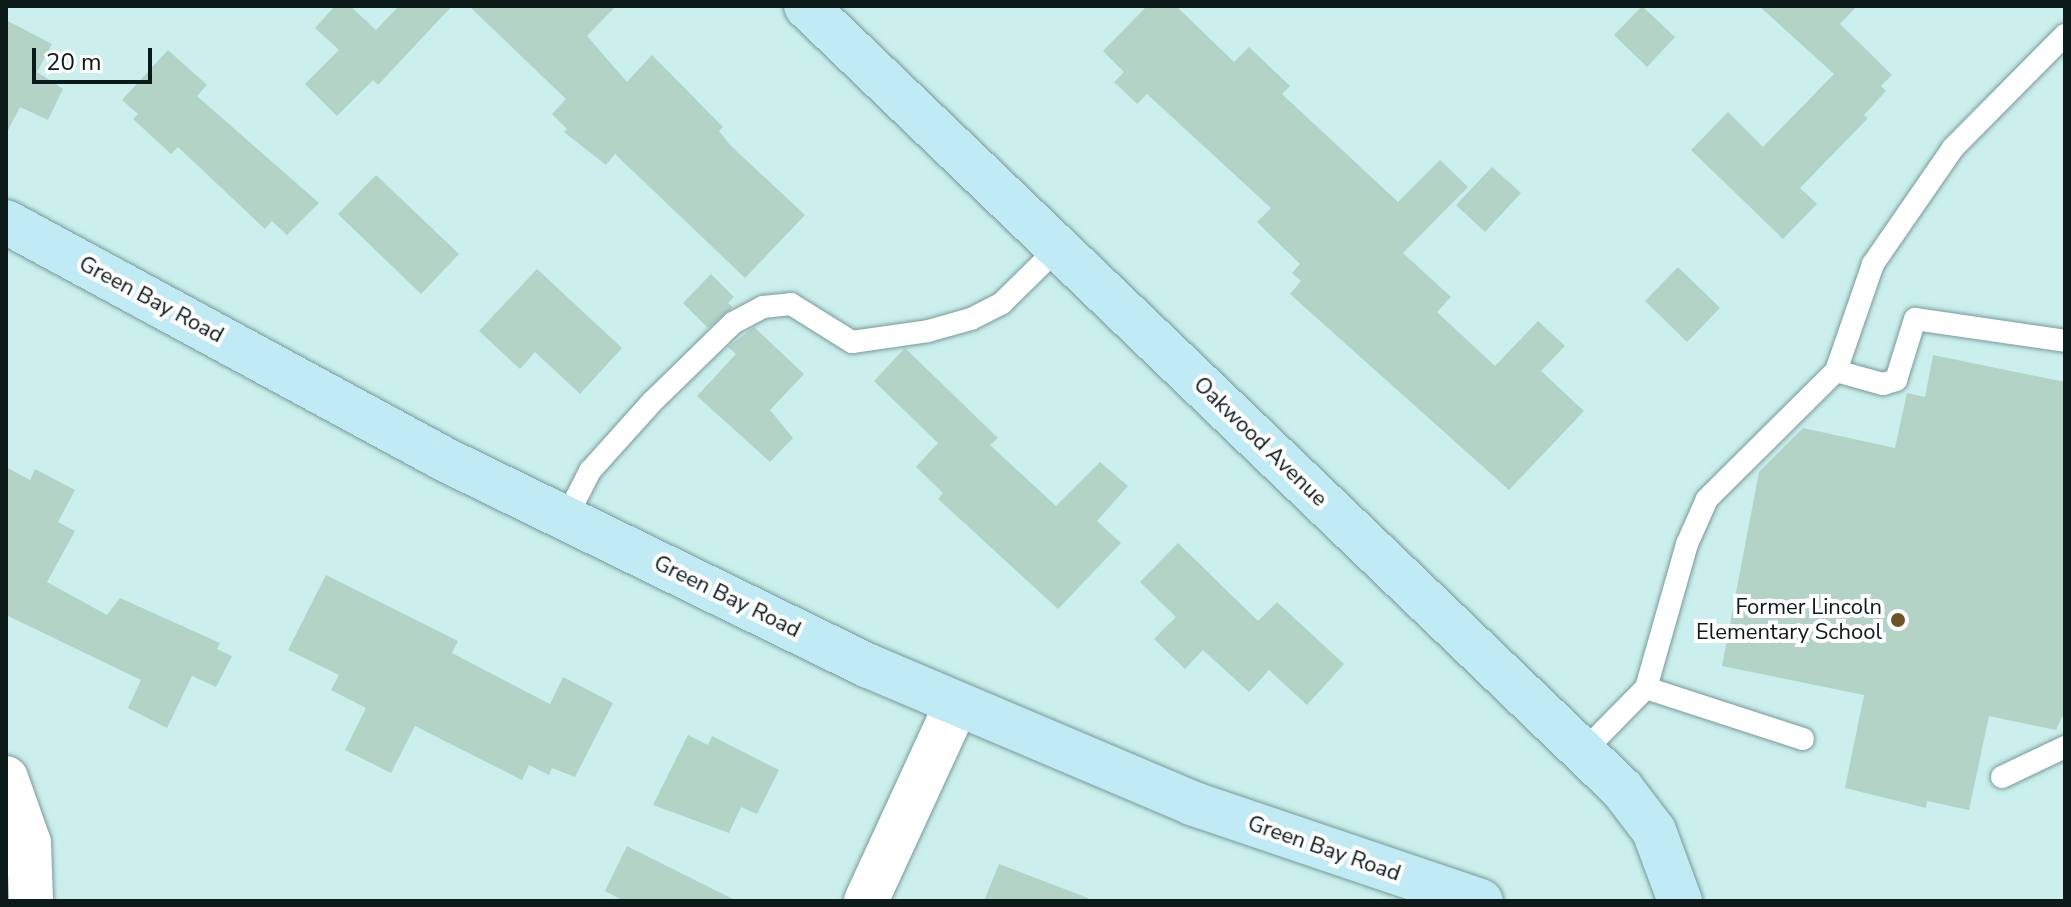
<!DOCTYPE html>
<style>
body{margin:0}
#map{position:relative;width:2071px;height:907px;overflow:hidden;background:#caefed;font-family:"Nunito Sans",sans-serif}
div>[style]{position:absolute}
.building>*{inset:0;background:#b3d3c7}
.roads{filter:drop-shadow(0 0 2px #779a98) drop-shadow(0 0 2px #779a98)}
.lane>*{height:22px;margin:-11px;padding:0 11px;transform-origin:11px;border-radius:11px;background:#fff}
.street>*{height:44px;margin:-22px;padding:0 22px;transform-origin:22px;border-radius:22px;background:#fff}
.secondary>*{height:44px;margin:-22px;padding:0 22px;transform-origin:22px;border-radius:22px;background:#c0ebf4}
.dots>*{width:22px;height:22px;translate:-50% -50%;box-sizing:border-box;border:4px solid #fff;border-radius:50%}
span{translate:-50% -50%;white-space:nowrap;text-align:center;line-height:1.15;-webkit-text-stroke:8px #fff;paint-order:stroke}
.street-label{font-size:22px;color:#0c1a19}
.poi-label{font-size:22px;color:#0c1a19}
.right{translate:-100% -50%;text-align:right}
.frame{position:absolute;inset:0;border:8px solid #0c1a19;pointer-events:none}
.scale{position:absolute;left:32px;top:48px;width:120px;height:36px;box-sizing:border-box;border:4px solid #0c1a19;border-top:0;padding-left:10px;font-size:24px;line-height:28px;white-space:nowrap;color:#0c1a19;-webkit-text-stroke:6px #fff;paint-order:stroke}
</style>
<div id="map">
<div class="building">
<i style="clip-path:polygon(335px 6px,350px 6px,376px 30px,399px 6px,452px 6px,378px 85px,373px 80px,337px 116px,305px 84px,339px 50px,315px 28px)"></i>
<i style="clip-path:polygon(469px 6px,616px 6px,587px 36px,627px 82px,652px 55px,723px 127px,719px 131px,730px 145px,805px 215px,745px 278px,615px 154px,606px 165px,564px 132px,567px 129px,552px 114px,566px 99px)"></i>
<i style="clip-path:polygon(1147px 6px,1176px 6px,1234px 62px,1249px 47px,1290px 86px,1282px 94px,1398px 202px,1440px 160px,1468px 187px,1403px 253px,1451px 297px,1437px 312px,1495px 366px,1538px 321px,1565px 346px,1541px 371px,1584px 411px,1509px 490px,1290px 294px,1301px 281px,1292px 273px,1300px 264px,1257px 222px,1271px 208px,1147px 94px,1137px 104px,1114px 82px,1124px 72px,1103px 51px)"></i>
<i style="clip-path:polygon(1642px 6px,1675px 37px,1647px 67px,1614px 35px)"></i>
<i style="clip-path:polygon(1759px 6px,1857px 6px,1840px 24px,1892px 75px,1881px 86px,1886px 91px,1864px 115px,1868px 118px,1800px 188px,1817px 204px,1783px 239px,1691px 150px,1728px 112px,1763px 147px,1834px 74px)"></i>
<i style="clip-path:polygon(6px 20px,52px 44px,37px 72px,63px 89px,48px 120px,20px 107px,6px 134px)"></i>
<i style="clip-path:polygon(168px 50px,207px 85px,197px 96px,319px 203px,287px 235px,272px 221px,265px 229px,178px 147px,171px 154px,133px 119px,138px 114px,122px 100px)"></i>
<i style="clip-path:polygon(1492px 167px,1521px 193px,1485px 232px,1456px 205px)"></i>
<i style="clip-path:polygon(376px 175px,459px 254px,421px 294px,338px 214px)"></i>
<i style="clip-path:polygon(1678px 267px,1720px 308px,1687px 342px,1645px 301px)"></i>
<i style="clip-path:polygon(537px 269px,622px 348px,580px 394px,535px 352px,520px 369px,479px 331px)"></i>
<i style="clip-path:polygon(711px 274px,734px 297px,728px 303px,733px 307px,708px 328px,683px 303px)"></i>
<i style="clip-path:polygon(754px 327px,804px 374px,770px 410px,793px 438px,770px 462px,697px 396px,736px 354px,728px 347px)"></i>
<i style="clip-path:polygon(905px 348px,998px 438px,990px 445px,1056px 506px,1100px 462px,1128px 486px,1097px 521px,1121px 543px,1058px 609px,938px 499px,943px 493px,916px 467px,938px 443px,874px 381px)"></i>
<i style="clip-path:polygon(1933px 355px,2065px 382px,2065px 711px,2056px 730px,1989px 716px,1969px 810px,1927px 801px,1926px 808px,1845px 788px,1864px 695px,1722px 666px,1759px 472px,1803px 428px,1895px 448px,1907px 393px,1925px 397px)"></i>
<i style="clip-path:polygon(6px 467px,30px 480px,35px 469px,75px 490px,58px 522px,75px 531px,47px 582px,107px 615px,120px 598px,220px 643px,217px 649px,232px 656px,216px 687px,192px 676px,167px 728px,128px 708px,141px 680px,6px 615px)"></i>
<i style="clip-path:polygon(1178px 543px,1258px 621px,1277px 602px,1344px 664px,1307px 705px,1269px 670px,1249px 692px,1203px 650px,1185px 669px,1154px 639px,1176px 617px,1140px 582px)"></i>
<i style="clip-path:polygon(326px 575px,458px 641px,452px 653px,550px 704px,563px 677px,613px 703px,575px 777px,552px 768px,549px 775px,529px 765px,522px 780px,415px 726px,391px 773px,345px 750px,366px 708px,331px 690px,339px 675px,288px 650px)"></i>
<i style="clip-path:polygon(688px 735px,708px 745px,712px 736px,779px 770px,757px 814px,741px 807px,729px 833px,653px 805px)"></i>
<i style="clip-path:polygon(627px 846px,737px 901px,624px 901px,605px 891px)"></i>
<i style="clip-path:polygon(999px 864px,1088px 898px,1088px 901px,984px 901px)"></i>
</div>
<div class="roads">
<div class="lane">
<i style="left:1836px;top:371px;width:49px;rotate:15.5deg"></i>
<i style="left:1883px;top:384px;width:14px;rotate:-17deg"></i>
<i style="left:1896px;top:380px;width:64px;rotate:-72.7deg"></i>
<i style="left:1915px;top:319px;width:152px;rotate:8.3deg"></i>
<i style="left:566px;top:518px;width:53px;rotate:-62.9deg"></i>
<i style="left:590px;top:471px;width:93px;rotate:-48.1deg"></i>
<i style="left:652px;top:402px;width:113px;rotate:-44.3deg"></i>
<i style="left:733px;top:323px;width:34px;rotate:-28deg"></i>
<i style="left:763px;top:307px;width:28px;rotate:-6deg"></i>
<i style="left:791px;top:304px;width:72px;rotate:31.9deg"></i>
<i style="left:852px;top:342px;width:77px;rotate:-8.2deg"></i>
<i style="left:928px;top:331px;width:45px;rotate:-15.6deg"></i>
<i style="left:971px;top:319px;width:35px;rotate:-27deg"></i>
<i style="left:1002px;top:303px;width:78px;rotate:-44.5deg"></i>
<i style="left:1646px;top:688px;width:165px;rotate:18deg"></i>
<i style="left:1583px;top:752px;width:90px;rotate:-45.5deg"></i>
<i style="left:1646px;top:688px;width:150px;rotate:-74.1deg"></i>
<i style="left:1687px;top:544px;width:49px;rotate:-66deg"></i>
<i style="left:1707px;top:499px;width:182px;rotate:-44.8deg"></i>
<i style="left:1836px;top:371px;width:113px;rotate:-70.9deg"></i>
<i style="left:1873px;top:264px;width:141px;rotate:-55.4deg"></i>
<i style="left:1953px;top:148px;width:159px;rotate:-45.3deg"></i>
<i style="left:2002px;top:777px;width:70px;rotate:-25.5deg"></i>
</div>
<div class="street">
<i style="left:6px;top:778px;width:69px;rotate:70.5deg"></i>
<i style="left:29px;top:843px;width:58px;rotate:88deg"></i>
<i style="left:866px;top:901px;width:216px;rotate:-65.3deg"></i>
</div>
<div class="secondary">
<i style="left:806px;top:6px;width:1131px;rotate:43.82deg"></i>
<i style="left:1622px;top:789px;width:53px;rotate:52.7deg"></i>
<i style="left:1654px;top:831px;width:75px;rotate:69.6deg"></i>
<i style="left:6px;top:222px;width:500px;rotate:28.41deg"></i>
<i style="left:446px;top:460px;width:470px;rotate:26deg"></i>
<i style="left:869px;top:666px;width:350px;rotate:23deg"></i>
<i style="left:1191px;top:803px;width:306px;rotate:18.7deg"></i>
</div>
</div>
<div class="dots">
<i style="left:1898px;top:620px;background:#6f5426"></i>
</div>
<div class="street-label">
<span style="left:151px;top:300px;rotate:28deg">Green Bay Road</span>
<span style="left:1260px;top:442px;rotate:44deg">Oakwood Avenue</span>
<span style="left:727px;top:597px;rotate:26deg">Green Bay Road</span>
<span style="left:1324px;top:849px;rotate:19deg">Green Bay Road</span>
</div>
<div class="poi-label">
<span class="right" style="left:1882px;top:620px">Former Lincoln<br>Elementary School</span>
</div>
<div class="frame"></div>
<div class="scale">20 m</div>
</div>
